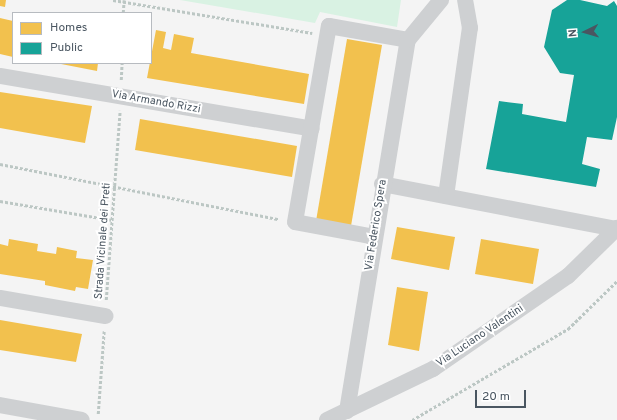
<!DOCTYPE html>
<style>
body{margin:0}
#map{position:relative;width:617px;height:420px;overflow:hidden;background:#f4f4f4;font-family:Overpass,sans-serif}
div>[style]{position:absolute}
.green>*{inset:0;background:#d9f2e3}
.homes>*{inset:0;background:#f2c14e}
.public>*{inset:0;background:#17a398}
.path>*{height:2.5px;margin-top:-1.25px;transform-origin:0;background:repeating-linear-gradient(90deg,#bcc7c4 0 3px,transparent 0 5px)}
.street>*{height:16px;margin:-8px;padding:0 8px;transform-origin:8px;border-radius:8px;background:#ced0d2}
span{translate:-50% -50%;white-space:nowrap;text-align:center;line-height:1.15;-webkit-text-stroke:4px #fff;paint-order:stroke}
.street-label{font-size:11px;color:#4a5661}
.legend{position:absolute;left:12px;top:12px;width:140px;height:52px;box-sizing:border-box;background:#fff;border:1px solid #b7bbc0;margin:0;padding:5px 7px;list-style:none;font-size:12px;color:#4a5661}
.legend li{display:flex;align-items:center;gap:8px;height:20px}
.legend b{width:20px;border:1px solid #b7bbc0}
.north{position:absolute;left:565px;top:12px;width:40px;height:40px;-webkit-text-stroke:3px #fff;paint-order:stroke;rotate:265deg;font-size:11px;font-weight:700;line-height:16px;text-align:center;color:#4a5661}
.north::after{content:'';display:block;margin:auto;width:14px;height:18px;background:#4a5661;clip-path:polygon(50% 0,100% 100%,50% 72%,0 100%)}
.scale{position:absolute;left:475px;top:390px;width:51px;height:18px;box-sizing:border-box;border:2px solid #4a5661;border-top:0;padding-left:5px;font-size:12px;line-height:14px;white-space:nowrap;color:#4a5661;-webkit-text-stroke:3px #fff;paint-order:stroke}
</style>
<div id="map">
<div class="green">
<i style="clip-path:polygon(180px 0,401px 0,397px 27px,320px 12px,315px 23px)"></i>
</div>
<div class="homes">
<i style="clip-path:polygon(0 0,6px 0,5px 7px,0 6px)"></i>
<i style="clip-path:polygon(0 18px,13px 21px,13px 57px,0 54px)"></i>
<i style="clip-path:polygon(156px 30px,166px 32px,163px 48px,171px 50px,174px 34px,194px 38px,191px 53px,309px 74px,304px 104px,147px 78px)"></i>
<i style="clip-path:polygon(347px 39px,382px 45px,351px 226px,316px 221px)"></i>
<i style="clip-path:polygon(56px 63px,98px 63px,97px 71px)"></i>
<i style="clip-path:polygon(0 92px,92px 106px,85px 143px,0 128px)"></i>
<i style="clip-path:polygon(140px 119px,297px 146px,292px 177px,135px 150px)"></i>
<i style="clip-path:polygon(397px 227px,455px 237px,449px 270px,391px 259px)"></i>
<i style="clip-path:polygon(9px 239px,38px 244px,37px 251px,56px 254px,57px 247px,77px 251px,76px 258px,93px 260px,88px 289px,76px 287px,75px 291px,45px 285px,45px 281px,0 274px,0 244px,8px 246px)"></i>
<i style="clip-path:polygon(481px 239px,539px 249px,533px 284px,475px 274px)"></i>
<i style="clip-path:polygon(397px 287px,428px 292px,419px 351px,388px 345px)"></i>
<i style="clip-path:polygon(0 320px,82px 334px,76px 362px,0 350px)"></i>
</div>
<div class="public">
<i style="clip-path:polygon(567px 0,580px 0,607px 6px,614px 1px,617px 6px,617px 117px,612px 140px,587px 137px,582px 164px,600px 169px,596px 187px,486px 169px,499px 101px,523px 104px,522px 114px,566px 122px,574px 75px,560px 73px,544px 47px,552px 10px)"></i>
</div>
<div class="path">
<i style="left:113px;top:0;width:202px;rotate:9.4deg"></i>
<i style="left:123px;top:13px;width:13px;rotate:-86deg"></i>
<i style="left:121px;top:80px;width:17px;rotate:-87deg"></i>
<i style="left:0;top:164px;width:284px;rotate:11.2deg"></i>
<i style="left:0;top:201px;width:114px;rotate:9.6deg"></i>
<i style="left:106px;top:300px;width:190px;rotate:-85.8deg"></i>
<i style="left:98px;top:414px;width:83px;rotate:-85.9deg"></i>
<i style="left:412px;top:420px;width:181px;rotate:-30.3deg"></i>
<i style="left:568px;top:329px;width:69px;rotate:-44.4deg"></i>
</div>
<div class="street">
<i style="left:0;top:76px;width:316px;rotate:9.6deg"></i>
<i style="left:382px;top:184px;width:238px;rotate:10.9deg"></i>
<i style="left:446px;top:196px;width:170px;rotate:-81.9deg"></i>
<i style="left:470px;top:28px;width:28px;rotate:-100deg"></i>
<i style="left:375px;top:237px;width:81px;rotate:-169.4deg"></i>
<i style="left:295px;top:222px;width:199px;rotate:-80.2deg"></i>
<i style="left:329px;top:26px;width:80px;rotate:10deg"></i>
<i style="left:0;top:298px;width:107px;rotate:9.7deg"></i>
<i style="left:0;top:405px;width:83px;rotate:10.4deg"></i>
<i style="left:347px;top:411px;width:376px;rotate:-80.7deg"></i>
<i style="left:408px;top:40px;width:52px;rotate:-50.5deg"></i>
<i style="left:327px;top:420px;width:118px;rotate:-25.7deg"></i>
<i style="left:433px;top:369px;width:164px;rotate:-34.6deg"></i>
<i style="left:568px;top:276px;width:69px;rotate:-44.4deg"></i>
</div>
<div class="street-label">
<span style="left:156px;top:102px;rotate:10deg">Via Armando Rizzi</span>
<span style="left:376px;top:225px;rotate:-81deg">Via Federico Spera</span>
<span style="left:103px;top:241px;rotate:-86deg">Strada Vicinale dei Preti</span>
<span style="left:480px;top:336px;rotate:-34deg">Via Luciano Valentini</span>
</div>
<ul class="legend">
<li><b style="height:11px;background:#f2c14e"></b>Homes</li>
<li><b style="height:11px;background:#17a398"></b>Public</li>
</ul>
<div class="north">N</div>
<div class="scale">20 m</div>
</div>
